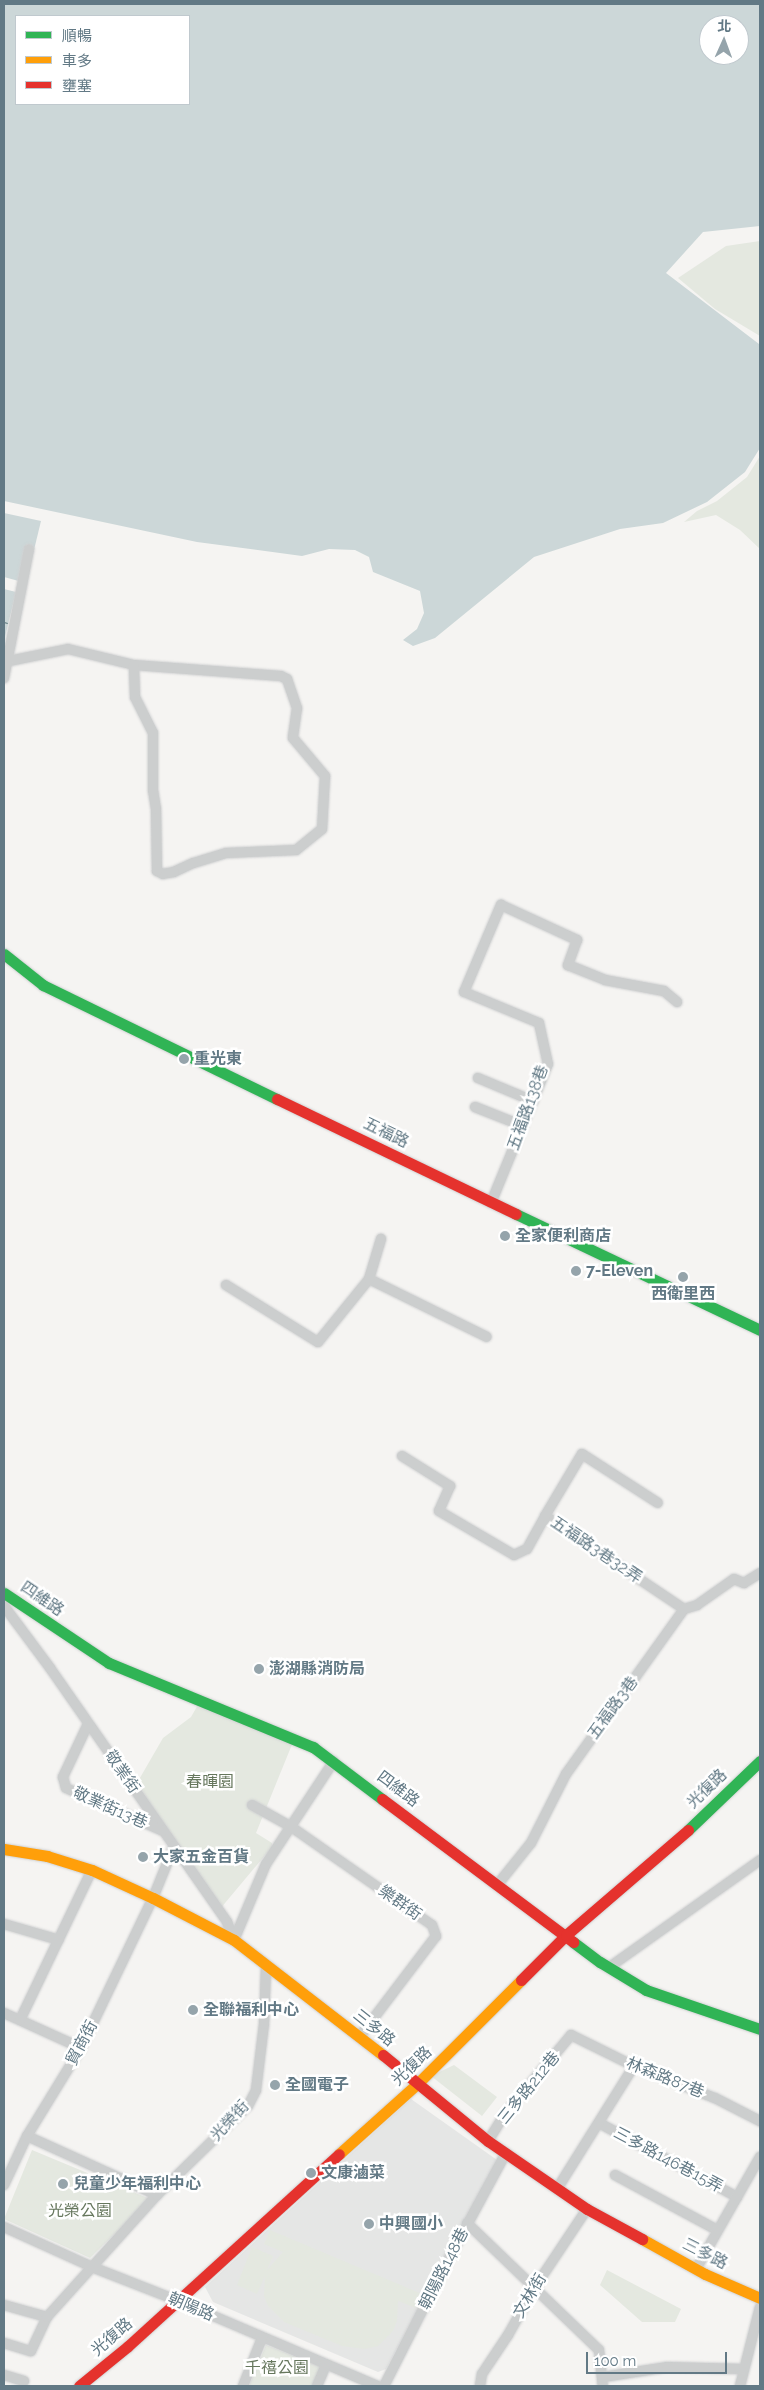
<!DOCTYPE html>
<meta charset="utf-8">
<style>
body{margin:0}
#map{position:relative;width:764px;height:2390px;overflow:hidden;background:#f5f4f2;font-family:Raleway,"Noto Sans TC",sans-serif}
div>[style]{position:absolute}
.built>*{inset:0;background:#e5e6e5}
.green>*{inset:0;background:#e4e8e0}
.water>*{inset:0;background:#ccd7d8}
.ferry>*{height:1px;margin-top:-0.5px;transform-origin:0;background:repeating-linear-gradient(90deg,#59767b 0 6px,transparent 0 11px)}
.roads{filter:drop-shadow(0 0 1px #d0d1d2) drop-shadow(0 0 1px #d0d1d2)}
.street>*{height:10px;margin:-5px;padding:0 5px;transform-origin:5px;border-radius:5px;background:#cccece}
.fast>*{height:11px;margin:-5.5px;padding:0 5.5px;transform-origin:5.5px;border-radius:5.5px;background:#30b455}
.slow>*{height:11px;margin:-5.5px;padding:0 5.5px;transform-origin:5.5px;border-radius:5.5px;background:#ff9f0a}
.jam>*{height:11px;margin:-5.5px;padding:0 5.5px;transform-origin:5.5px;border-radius:5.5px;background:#e5322d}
.dots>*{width:14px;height:14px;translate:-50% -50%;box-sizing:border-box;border:2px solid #fff;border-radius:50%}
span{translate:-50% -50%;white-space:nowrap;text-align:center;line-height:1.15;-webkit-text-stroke:5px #fff;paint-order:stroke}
.poi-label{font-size:16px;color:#627985;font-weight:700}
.left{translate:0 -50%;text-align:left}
.street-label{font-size:16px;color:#627985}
.park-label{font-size:16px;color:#66775d}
.frame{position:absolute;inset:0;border:5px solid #627985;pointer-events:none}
.legend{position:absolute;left:15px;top:15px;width:175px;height:90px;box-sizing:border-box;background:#fff;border:1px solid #c0c9ce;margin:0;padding:6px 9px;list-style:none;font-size:15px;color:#627985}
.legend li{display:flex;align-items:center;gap:10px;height:25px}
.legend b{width:25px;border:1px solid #c0c9ce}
.north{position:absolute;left:699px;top:15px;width:50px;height:50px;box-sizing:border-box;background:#fff;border:1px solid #c0c9ce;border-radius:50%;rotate:2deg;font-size:14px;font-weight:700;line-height:20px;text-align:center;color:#627985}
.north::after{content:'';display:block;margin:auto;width:18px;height:22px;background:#95a4ab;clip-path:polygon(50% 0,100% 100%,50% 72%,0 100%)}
.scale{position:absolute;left:586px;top:2352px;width:141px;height:22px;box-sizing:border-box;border:2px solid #627985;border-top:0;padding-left:6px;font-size:15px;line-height:18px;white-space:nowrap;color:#627985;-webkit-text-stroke:4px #fff;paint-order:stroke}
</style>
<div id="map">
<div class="built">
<i style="clip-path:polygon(411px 2099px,497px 2160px,386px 2369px,378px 2372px,213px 2302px,205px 2287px)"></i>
</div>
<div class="green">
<i style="clip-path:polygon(760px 241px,760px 336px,715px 309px,678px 278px,726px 246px)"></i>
<i style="clip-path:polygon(760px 456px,760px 549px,740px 530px,716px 515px,684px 522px,697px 511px,717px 501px,747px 477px)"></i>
<i style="clip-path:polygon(199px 1703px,293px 1742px,256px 1833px,272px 1843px,272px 1847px,220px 1909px,137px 1783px,163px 1738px,191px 1717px)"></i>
<i style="clip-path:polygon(454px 2065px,497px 2097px,482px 2116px,431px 2076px)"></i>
<i style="clip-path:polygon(32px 2150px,150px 2199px,90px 2258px,4px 2219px)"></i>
<i style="clip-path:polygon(270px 2230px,422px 2294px,416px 2308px,398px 2301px,397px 2321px,393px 2331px,378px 2346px,365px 2349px,342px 2346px,284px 2322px,268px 2306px,264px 2296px,265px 2276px,257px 2294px,237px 2285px,252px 2247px,273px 2256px,267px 2270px,283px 2252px,264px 2244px)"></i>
<i style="clip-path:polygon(607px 2270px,681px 2309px,675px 2322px,642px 2322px,600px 2285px)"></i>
<i style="clip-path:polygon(266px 2345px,321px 2367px,314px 2386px,249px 2386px)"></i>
</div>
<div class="water">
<i style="clip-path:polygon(evenodd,4px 4px,760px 4px,760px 226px,703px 232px,666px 273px,759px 344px,760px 448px,745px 472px,707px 502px,663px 523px,620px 529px,534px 557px,435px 638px,413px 646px,403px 640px,417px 629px,424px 613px,420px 591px,373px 572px,369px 557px,355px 550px,329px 549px,302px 556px,197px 542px,4px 501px,4px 4px,16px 16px,189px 16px,189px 104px,16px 104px,16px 16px,4px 4px,709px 25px,739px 25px,739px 55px,709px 55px,709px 25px)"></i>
<i style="clip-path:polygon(4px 513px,41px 521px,26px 583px,4px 577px)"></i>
<i style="clip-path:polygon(4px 589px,16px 592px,4px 641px)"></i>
</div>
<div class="ferry">
<i style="left:4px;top:622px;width:4px;rotate:14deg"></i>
</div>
<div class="roads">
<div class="street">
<i style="left:4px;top:662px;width:65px;rotate:-11.5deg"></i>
<i style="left:68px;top:649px;width:68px;rotate:13.6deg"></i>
<i style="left:134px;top:665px;width:147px;rotate:4.3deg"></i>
<i style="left:281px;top:676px;width:7px;rotate:27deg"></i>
<i style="left:287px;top:679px;width:31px;rotate:71deg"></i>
<i style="left:297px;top:708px;width:30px;rotate:98deg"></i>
<i style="left:293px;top:738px;width:50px;rotate:49.9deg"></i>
<i style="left:325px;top:776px;width:53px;rotate:93.2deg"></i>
<i style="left:322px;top:829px;width:33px;rotate:141deg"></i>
<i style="left:296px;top:850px;width:70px;rotate:177.5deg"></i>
<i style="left:226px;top:853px;width:34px;rotate:163deg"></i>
<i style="left:193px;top:863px;width:21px;rotate:155deg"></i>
<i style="left:174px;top:872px;width:11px;rotate:170deg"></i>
<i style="left:163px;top:874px;width:7px;rotate:-153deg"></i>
<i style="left:157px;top:871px;width:62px;rotate:-90.9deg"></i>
<i style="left:156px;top:809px;width:19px;rotate:-99deg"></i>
<i style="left:153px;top:790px;width:57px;rotate:-90deg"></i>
<i style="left:153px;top:733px;width:40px;rotate:-116.6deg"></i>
<i style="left:135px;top:697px;width:32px;rotate:-92deg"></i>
<i style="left:4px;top:678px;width:131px;rotate:-79deg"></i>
<i style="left:478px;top:1078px;width:60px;rotate:22.7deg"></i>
<i style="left:475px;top:1107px;width:52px;rotate:21.6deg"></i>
<i style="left:491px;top:1203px;width:150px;rotate:-67.7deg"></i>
<i style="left:548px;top:1064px;width:42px;rotate:-102.4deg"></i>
<i style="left:539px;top:1023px;width:81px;rotate:-157.5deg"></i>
<i style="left:464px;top:992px;width:95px;rotate:-67deg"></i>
<i style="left:501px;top:905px;width:84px;rotate:24.7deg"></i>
<i style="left:577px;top:940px;width:27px;rotate:110deg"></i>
<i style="left:568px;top:965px;width:40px;rotate:22deg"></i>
<i style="left:605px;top:980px;width:60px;rotate:10.6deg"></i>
<i style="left:664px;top:991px;width:17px;rotate:40deg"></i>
<i style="left:369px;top:1279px;width:131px;rotate:26.2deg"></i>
<i style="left:226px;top:1285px;width:108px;rotate:31.8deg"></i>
<i style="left:318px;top:1342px;width:81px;rotate:-51deg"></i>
<i style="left:369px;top:1279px;width:42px;rotate:-73.3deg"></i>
<i style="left:402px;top:1456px;width:57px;rotate:32deg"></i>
<i style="left:450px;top:1486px;width:27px;rotate:114deg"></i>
<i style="left:439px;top:1511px;width:87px;rotate:30.4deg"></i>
<i style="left:514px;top:1555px;width:14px;rotate:-25deg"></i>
<i style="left:527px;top:1549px;width:38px;rotate:-61deg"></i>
<i style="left:545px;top:1516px;width:167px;rotate:33.8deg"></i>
<i style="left:545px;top:1516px;width:72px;rotate:-59.2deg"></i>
<i style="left:582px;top:1454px;width:90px;rotate:32.8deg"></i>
<i style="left:4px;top:1606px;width:77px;rotate:53.4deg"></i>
<i style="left:50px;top:1668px;width:310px;rotate:55.1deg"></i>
<i style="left:227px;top:1922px;width:19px;rotate:69deg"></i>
<i style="left:88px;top:1724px;width:59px;rotate:115.3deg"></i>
<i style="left:63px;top:1777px;width:11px;rotate:75deg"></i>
<i style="left:66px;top:1788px;width:106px;rotate:23.9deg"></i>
<i style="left:252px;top:1805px;width:43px;rotate:28.9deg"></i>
<i style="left:290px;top:1826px;width:173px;rotate:34.9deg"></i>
<i style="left:432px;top:1925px;width:12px;rotate:70deg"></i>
<i style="left:436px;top:1936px;width:126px;rotate:127.2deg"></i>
<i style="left:498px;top:1884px;width:53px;rotate:-51.2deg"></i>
<i style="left:531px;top:1843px;width:77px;rotate:-63.1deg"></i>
<i style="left:566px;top:1774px;width:203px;rotate:-54.4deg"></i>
<i style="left:684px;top:1609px;width:14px;rotate:-17deg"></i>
<i style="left:697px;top:1605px;width:45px;rotate:-35.1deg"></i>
<i style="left:734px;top:1579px;width:11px;rotate:22deg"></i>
<i style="left:744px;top:1583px;width:19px;rotate:-32deg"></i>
<i style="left:4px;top:1924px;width:57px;rotate:16.2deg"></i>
<i style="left:234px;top:1940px;width:82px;rotate:-67.2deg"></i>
<i style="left:266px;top:1864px;width:123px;rotate:-56.6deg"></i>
<i style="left:611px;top:1966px;width:183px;rotate:-35.4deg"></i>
<i style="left:4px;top:2013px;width:85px;rotate:24.4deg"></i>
<i style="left:20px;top:2020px;width:166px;rotate:-64.4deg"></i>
<i style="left:599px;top:2123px;width:157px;rotate:28.2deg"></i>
<i style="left:27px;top:2136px;width:143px;rotate:24.4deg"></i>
<i style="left:488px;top:2141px;width:32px;rotate:-58deg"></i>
<i style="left:505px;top:2114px;width:103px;rotate:-50.1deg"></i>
<i style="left:571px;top:2035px;width:70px;rotate:26.2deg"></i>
<i style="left:634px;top:2066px;width:87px;rotate:21.6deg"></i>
<i style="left:715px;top:2098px;width:51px;rotate:27.1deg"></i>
<i style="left:615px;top:2175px;width:116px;rotate:28.3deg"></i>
<i style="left:4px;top:2185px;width:54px;rotate:-64.9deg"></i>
<i style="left:27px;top:2136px;width:103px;rotate:-58.5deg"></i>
<i style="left:81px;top:2048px;width:166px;rotate:-64.4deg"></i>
<i style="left:153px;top:1898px;width:56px;rotate:-68deg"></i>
<i style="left:557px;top:2189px;width:145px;rotate:-58deg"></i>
<i style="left:467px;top:2223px;width:183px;rotate:43.9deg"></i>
<i style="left:599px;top:2350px;width:36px;rotate:84deg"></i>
<i style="left:4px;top:2227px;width:97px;rotate:24.4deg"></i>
<i style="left:92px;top:2267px;width:90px;rotate:21.4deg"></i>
<i style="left:176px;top:2300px;width:220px;rotate:23.1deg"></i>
<i style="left:696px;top:2269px;width:129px;rotate:-60.3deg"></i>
<i style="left:4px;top:2305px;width:45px;rotate:15.6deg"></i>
<i style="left:4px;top:2343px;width:28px;rotate:17deg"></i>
<i style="left:31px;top:2351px;width:38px;rotate:-65deg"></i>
<i style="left:47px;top:2317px;width:164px;rotate:-48deg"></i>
<i style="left:157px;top:2195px;width:127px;rotate:-44.4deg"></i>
<i style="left:248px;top:2106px;width:18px;rotate:-63deg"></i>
<i style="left:256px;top:2090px;width:66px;rotate:-83.1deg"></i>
<i style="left:264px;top:2024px;width:58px;rotate:-88deg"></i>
<i style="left:4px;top:2375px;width:21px;rotate:17deg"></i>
<i style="left:603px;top:2377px;width:65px;rotate:-8.9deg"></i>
<i style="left:667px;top:2367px;width:77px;rotate:1.5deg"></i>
<i style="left:243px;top:2386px;width:52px;rotate:-68.4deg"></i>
<i style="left:317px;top:2386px;width:23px;rotate:-67deg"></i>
<i style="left:384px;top:2386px;width:139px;rotate:-63.1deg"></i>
<i style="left:447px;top:2262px;width:124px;rotate:-61.6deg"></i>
<i style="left:480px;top:2386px;width:12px;rotate:-81deg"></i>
<i style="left:482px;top:2374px;width:47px;rotate:-56.3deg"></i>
<i style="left:508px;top:2335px;width:55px;rotate:-60.6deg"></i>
<i style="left:535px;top:2287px;width:94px;rotate:-56.3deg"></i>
<i style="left:740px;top:2386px;width:81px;rotate:-75.8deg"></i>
</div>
<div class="fast">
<i style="left:4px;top:954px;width:50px;rotate:38.5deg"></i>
<i style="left:43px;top:985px;width:260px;rotate:26deg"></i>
<i style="left:516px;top:1214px;width:270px;rotate:25.4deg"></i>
<i style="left:4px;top:1593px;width:126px;rotate:33.7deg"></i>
<i style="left:109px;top:1663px;width:221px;rotate:22.4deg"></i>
<i style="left:313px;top:1747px;width:86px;rotate:37deg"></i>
<i style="left:688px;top:1830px;width:100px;rotate:-43.8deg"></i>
<i style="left:573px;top:1942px;width:34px;rotate:37deg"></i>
<i style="left:600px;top:1962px;width:54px;rotate:31.3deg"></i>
<i style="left:646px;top:1990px;width:120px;rotate:18.9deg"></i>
</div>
<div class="slow">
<i style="left:4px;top:1849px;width:44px;rotate:9.2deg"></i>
<i style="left:47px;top:1856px;width:47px;rotate:17.3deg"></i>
<i style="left:92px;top:1870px;width:67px;rotate:24.7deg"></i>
<i style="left:153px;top:1898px;width:91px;rotate:27.4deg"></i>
<i style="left:234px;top:1940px;width:188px;rotate:37.7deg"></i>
<i style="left:339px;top:2154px;width:105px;rotate:-41.9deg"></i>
<i style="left:417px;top:2084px;width:147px;rotate:-45deg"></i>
<i style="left:642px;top:2239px;width:72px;rotate:29.1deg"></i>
<i style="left:705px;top:2274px;width:60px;rotate:23.6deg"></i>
</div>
<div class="jam">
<i style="left:277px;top:1099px;width:265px;rotate:25.7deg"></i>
<i style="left:382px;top:1799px;width:239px;rotate:36.8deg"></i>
<i style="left:521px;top:1980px;width:64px;rotate:-45deg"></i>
<i style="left:566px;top:1935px;width:161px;rotate:-40.7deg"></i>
<i style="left:383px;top:2055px;width:136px;rotate:39.3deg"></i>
<i style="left:488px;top:2141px;width:120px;rotate:34.5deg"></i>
<i style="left:587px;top:2209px;width:63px;rotate:28.6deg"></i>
<i style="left:79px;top:2386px;width:63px;rotate:-39.2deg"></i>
<i style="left:128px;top:2346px;width:285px;rotate:-42.3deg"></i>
</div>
</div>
<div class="dots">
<i style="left:184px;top:1059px;background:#95a4ab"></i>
<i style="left:505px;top:1236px;background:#95a4ab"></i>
<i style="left:576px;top:1271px;background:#95a4ab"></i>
<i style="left:683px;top:1277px;background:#95a4ab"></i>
<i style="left:259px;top:1669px;background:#95a4ab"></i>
<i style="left:143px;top:1857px;background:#95a4ab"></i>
<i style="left:193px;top:2010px;background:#95a4ab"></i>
<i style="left:275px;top:2085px;background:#95a4ab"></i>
<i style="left:311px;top:2173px;background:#95a4ab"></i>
<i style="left:63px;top:2184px;background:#95a4ab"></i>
<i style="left:369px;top:2224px;background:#95a4ab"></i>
</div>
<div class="poi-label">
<span class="left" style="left:194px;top:1059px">重光東</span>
<span class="left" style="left:515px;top:1236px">全家便利商店</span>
<span class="left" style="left:586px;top:1271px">7-Eleven</span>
<span style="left:683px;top:1294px">西衛里西</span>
<span class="left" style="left:269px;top:1669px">澎湖縣消防局</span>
<span class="left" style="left:153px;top:1857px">大家五金百貨</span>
<span class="left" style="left:203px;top:2010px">全聯福利中心</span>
<span class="left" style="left:285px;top:2085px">全國電子</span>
<span class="left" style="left:321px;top:2173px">文康滷菜</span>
<span class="left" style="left:73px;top:2184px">兒童少年福利中心</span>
<span class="left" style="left:379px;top:2224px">中興國小</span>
</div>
<div class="street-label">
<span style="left:528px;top:1108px;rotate:-70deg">五福路138巷</span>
<span style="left:386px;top:1133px;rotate:26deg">五福路</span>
<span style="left:596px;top:1550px;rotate:34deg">五福路3巷32弄</span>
<span style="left:42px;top:1599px;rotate:34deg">四維路</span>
<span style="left:613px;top:1708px;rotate:-54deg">五福路3巷</span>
<span style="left:122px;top:1772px;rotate:55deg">敬業街</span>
<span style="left:398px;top:1789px;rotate:37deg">四維路</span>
<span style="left:707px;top:1789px;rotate:-44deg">光復路</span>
<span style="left:110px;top:1808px;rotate:24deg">敬業街13巷</span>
<span style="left:400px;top:1903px;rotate:35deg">樂群街</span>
<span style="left:374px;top:2028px;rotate:39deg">三多路</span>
<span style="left:82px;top:2043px;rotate:-62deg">貿商街</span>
<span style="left:412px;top:2066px;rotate:-44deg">光復路</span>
<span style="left:665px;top:2078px;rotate:22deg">林森路87巷</span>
<span style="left:529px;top:2088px;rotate:-51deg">三多路212巷</span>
<span style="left:230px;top:2121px;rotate:-47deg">光榮街</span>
<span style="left:668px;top:2160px;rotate:28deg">三多路146巷15弄</span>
<span style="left:705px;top:2254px;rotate:27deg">三多路</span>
<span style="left:444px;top:2269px;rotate:-63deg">朝陽路148巷</span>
<span style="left:530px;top:2296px;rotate:-59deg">文林街</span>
<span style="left:191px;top:2307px;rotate:23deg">朝陽路</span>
<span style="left:112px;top:2337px;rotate:-41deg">光復路</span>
</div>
<div class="park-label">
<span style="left:210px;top:1782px">春暉園</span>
<span style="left:80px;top:2211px">光榮公園</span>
<span style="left:277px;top:2368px">千禧公園</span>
</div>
<div class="frame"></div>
<ul class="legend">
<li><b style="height:6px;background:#30b455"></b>順暢</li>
<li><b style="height:6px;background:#ff9f0a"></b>車多</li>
<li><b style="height:6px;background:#e5322d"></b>壅塞</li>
</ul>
<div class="north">北</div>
<div class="scale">100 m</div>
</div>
